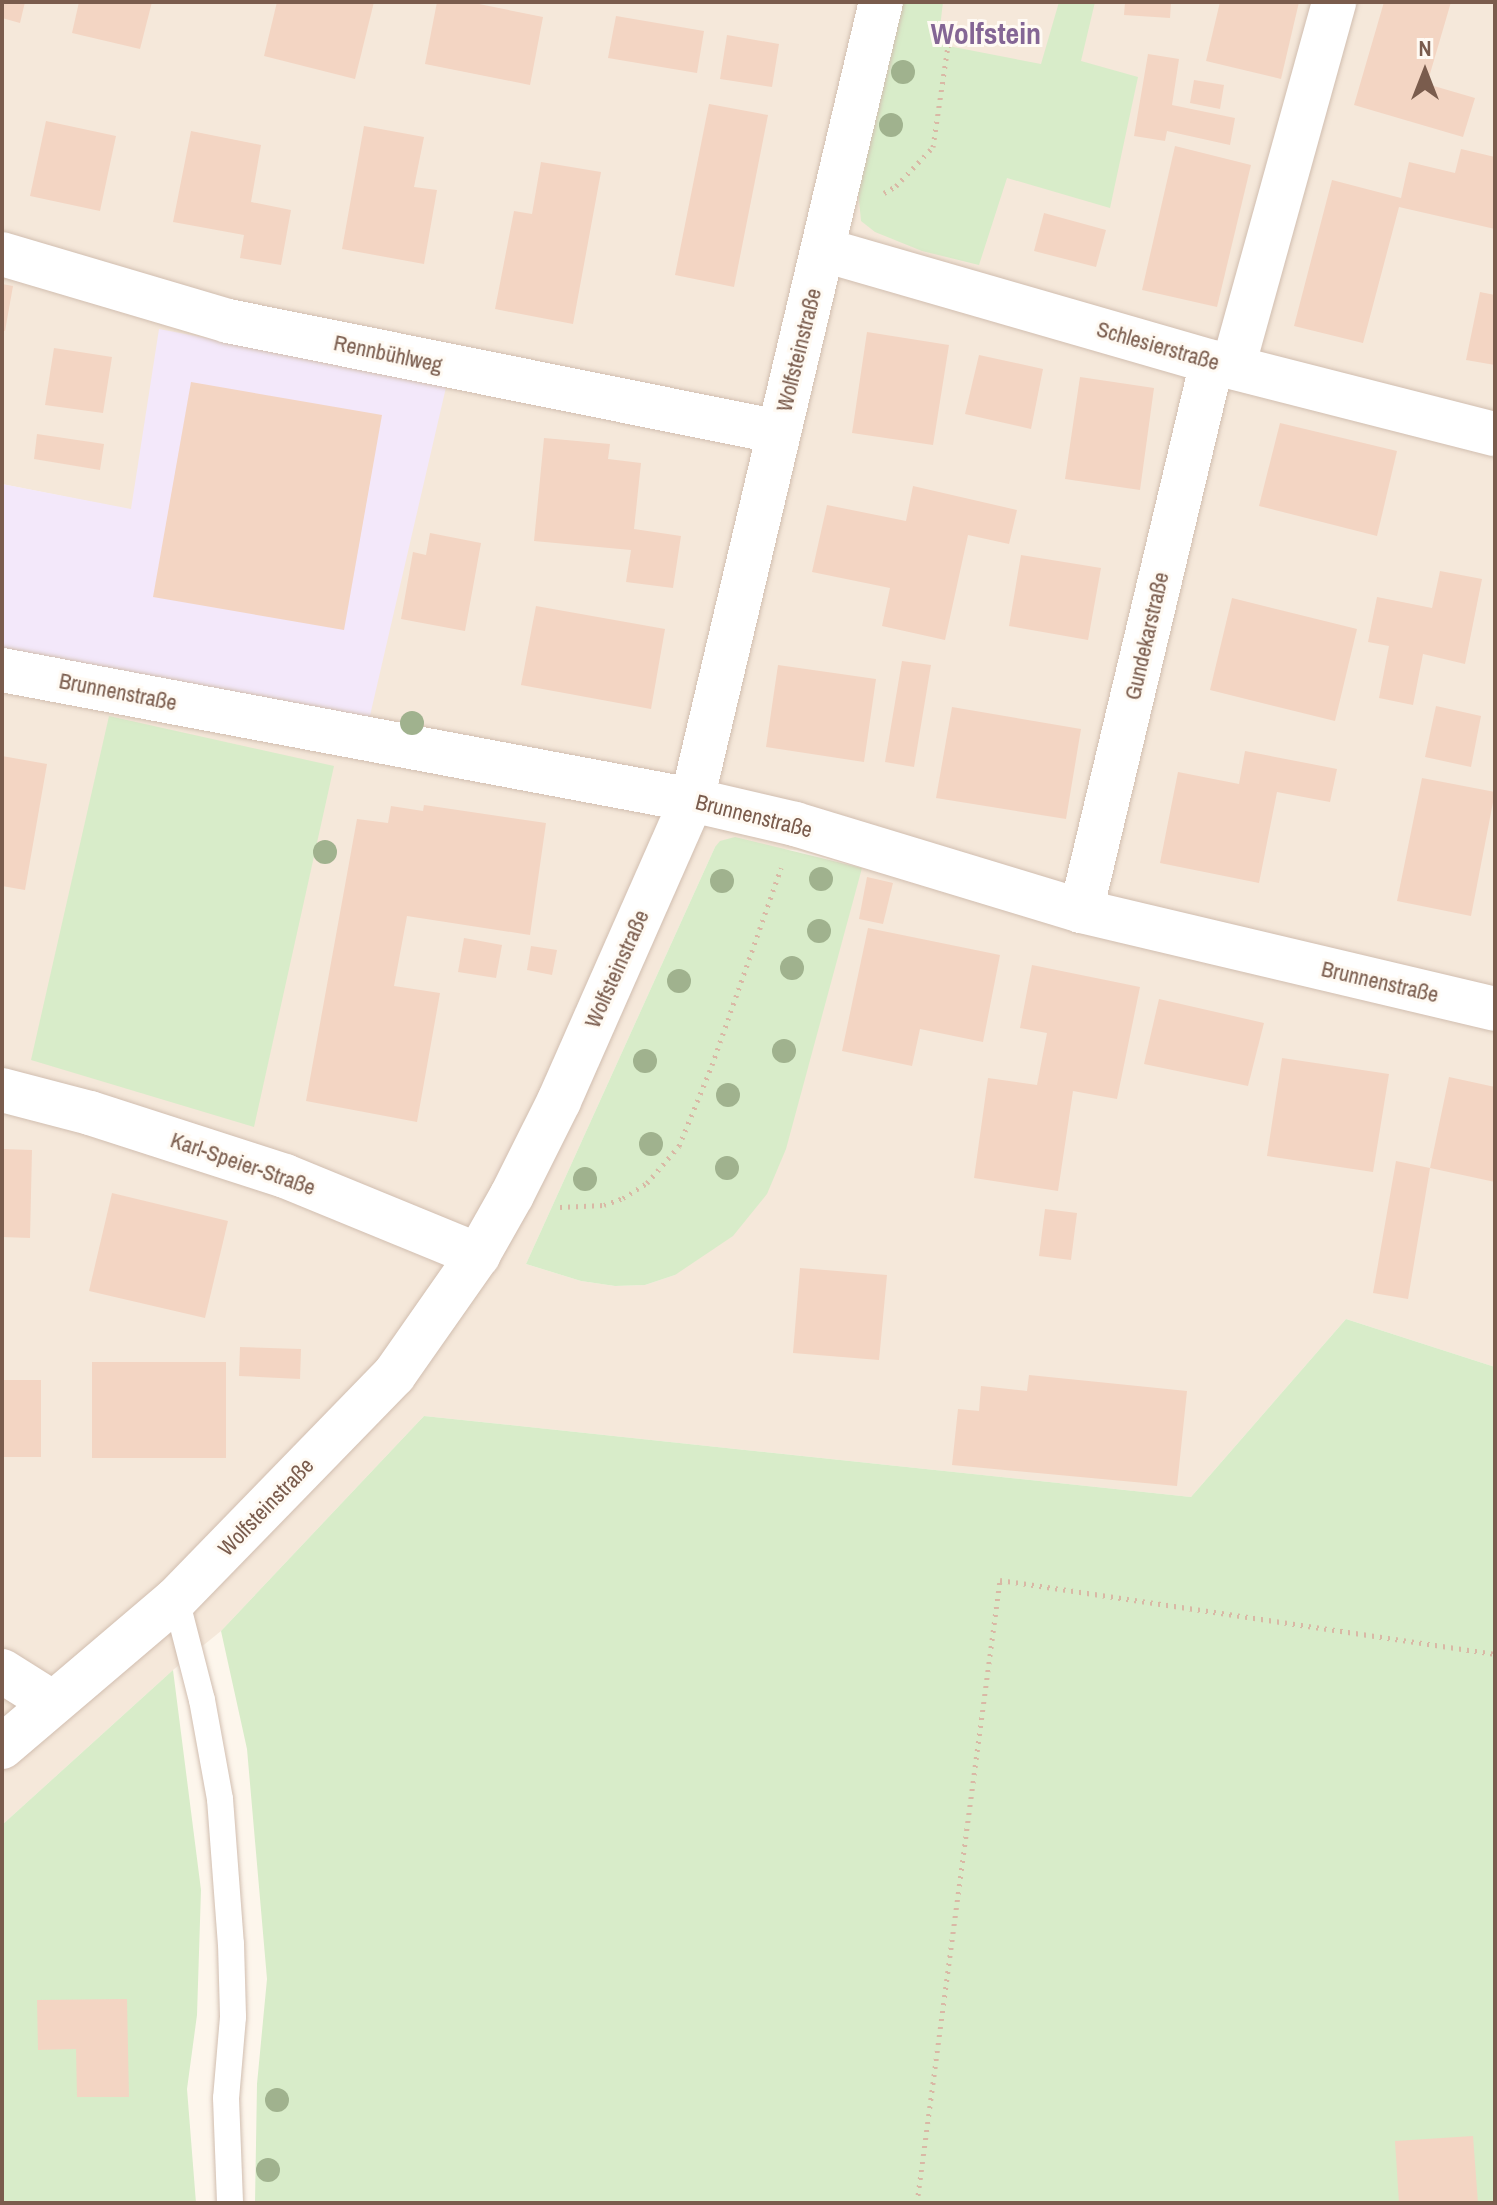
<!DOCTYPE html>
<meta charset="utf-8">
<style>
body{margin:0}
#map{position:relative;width:1497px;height:2205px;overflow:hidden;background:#fdf6ec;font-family:"Archivo Narrow",sans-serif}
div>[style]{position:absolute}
.residential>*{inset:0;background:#f5e8da}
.education>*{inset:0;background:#f3e8fa}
.green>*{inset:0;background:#d8ecc9}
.building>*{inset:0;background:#f3d5c3}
.path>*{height:5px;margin-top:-2.5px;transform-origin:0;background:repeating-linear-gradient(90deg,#d9b8a5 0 2px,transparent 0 8px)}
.roads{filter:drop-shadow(0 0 2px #d1beb0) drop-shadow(0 0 2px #d1beb0)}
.lane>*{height:26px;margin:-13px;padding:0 13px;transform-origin:13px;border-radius:13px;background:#fff}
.street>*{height:44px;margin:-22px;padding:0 22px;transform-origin:22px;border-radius:22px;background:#fff}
.trees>*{width:24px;height:24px;margin:-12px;border-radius:50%;background:#a0b28e}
span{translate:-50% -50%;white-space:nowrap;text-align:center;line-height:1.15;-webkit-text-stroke:6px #fffaf3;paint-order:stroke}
.street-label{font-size:22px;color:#7a5c4d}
.district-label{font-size:30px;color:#846695;font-weight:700}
.frame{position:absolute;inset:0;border:4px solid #7a5c4d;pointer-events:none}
.north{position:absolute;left:1385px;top:32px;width:80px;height:80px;-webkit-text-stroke:6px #fffaf3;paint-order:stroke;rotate:0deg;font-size:22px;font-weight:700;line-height:32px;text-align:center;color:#7a5c4d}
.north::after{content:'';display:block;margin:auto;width:28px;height:36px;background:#7a5c4d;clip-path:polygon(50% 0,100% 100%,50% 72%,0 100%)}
</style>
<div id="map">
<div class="residential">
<i style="clip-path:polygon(evenodd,2px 2px,1495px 2px,1495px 1367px,1346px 1319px,1191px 1497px,424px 1416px,221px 1631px,173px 1670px,2px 1825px,2px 648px,369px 720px,132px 510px,2px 484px,2px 2px,715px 847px,797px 850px,862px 868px,675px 1275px,645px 1285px,615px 1286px,581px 1281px,526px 1264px,715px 847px)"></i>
</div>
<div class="education">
<i style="clip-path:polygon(159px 329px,447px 383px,369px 720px,2px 648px,2px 484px,131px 509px)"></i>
</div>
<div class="green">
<i style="clip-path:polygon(900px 2px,943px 2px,938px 44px,1041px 64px,1059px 2px,1095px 2px,1081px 61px,1138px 77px,1110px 208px,1007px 178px,979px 265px,922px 251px,875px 232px,861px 221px,858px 188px)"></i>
<i style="clip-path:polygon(109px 716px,334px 766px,254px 1127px,31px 1060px)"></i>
<i style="clip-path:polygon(735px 837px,862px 868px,786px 1149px,767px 1194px,733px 1236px,675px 1275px,645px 1285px,615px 1286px,581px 1281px,526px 1264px,715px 847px,720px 841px)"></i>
<i style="clip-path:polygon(1346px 1319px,1495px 1367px,1495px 2203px,255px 2203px,257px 2084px,267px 1979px,247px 1749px,221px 1631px,424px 1416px,1191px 1497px)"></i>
<i style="clip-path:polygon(173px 1670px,201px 1890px,197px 2015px,187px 2089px,196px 2203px,2px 2203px,2px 1825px)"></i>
</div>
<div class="building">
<i style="clip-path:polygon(2px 2px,25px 2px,20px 23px,2px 18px)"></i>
<i style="clip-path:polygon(79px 2px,152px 2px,140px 49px,72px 33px)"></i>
<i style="clip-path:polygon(277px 2px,374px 2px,355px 79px,264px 56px)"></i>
<i style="clip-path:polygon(437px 2px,469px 2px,543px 17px,530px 85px,425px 64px)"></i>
<i style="clip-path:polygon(1125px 2px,1171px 2px,1170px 18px,1124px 15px)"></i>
<i style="clip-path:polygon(1220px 2px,1299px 2px,1281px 79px,1206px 61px)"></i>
<i style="clip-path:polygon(1384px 2px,1451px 2px,1427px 84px,1475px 98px,1463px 137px,1354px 105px)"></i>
<i style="clip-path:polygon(616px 16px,704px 31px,697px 73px,608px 58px)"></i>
<i style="clip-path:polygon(727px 35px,779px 44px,772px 87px,720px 79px)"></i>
<i style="clip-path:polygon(1148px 54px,1179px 59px,1172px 105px,1235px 118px,1230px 145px,1167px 131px,1165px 141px,1134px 136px)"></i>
<i style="clip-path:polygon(1194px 80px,1224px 85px,1220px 109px,1190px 103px)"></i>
<i style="clip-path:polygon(709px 104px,768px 115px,734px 287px,675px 275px)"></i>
<i style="clip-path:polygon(46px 121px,116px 136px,100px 211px,30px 196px)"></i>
<i style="clip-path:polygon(364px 126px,424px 137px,414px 187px,437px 190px,424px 264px,342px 249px)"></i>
<i style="clip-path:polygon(191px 131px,261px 145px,251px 202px,291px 210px,281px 265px,240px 258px,244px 235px,173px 222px)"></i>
<i style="clip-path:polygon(1175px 146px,1251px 165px,1217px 307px,1142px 290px)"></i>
<i style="clip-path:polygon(1461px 149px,1495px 157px,1495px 229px,1399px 207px,1363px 343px,1294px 326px,1332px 180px,1401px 198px,1409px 162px,1455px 173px)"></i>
<i style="clip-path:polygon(541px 162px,601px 172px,573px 324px,495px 309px,514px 211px,532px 214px)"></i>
<i style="clip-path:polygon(1044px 213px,1106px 230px,1096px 267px,1034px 251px)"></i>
<i style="clip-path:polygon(2px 284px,13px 286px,5px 331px,2px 330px)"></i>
<i style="clip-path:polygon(1480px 292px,1495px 295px,1495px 365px,1466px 360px)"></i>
<i style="clip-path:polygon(867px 332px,949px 345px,933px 445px,852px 433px)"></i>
<i style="clip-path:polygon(54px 348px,112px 357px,103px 413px,45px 405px)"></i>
<i style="clip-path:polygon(979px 355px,1043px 369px,1031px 429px,965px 414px)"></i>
<i style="clip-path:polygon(1080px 377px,1154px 388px,1140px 490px,1065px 479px)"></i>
<i style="clip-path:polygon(191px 382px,382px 415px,344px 630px,153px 597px)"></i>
<i style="clip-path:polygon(1280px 423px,1397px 451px,1377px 536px,1259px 506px)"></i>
<i style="clip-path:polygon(37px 434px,104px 444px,100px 470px,34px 459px)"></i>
<i style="clip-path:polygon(544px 438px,610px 444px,608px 459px,641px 463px,634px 529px,681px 536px,673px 588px,626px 582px,631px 550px,534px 541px)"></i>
<i style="clip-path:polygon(913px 486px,1017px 510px,1009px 544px,968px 535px,945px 640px,882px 626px,890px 588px,812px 572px,827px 505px,906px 521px)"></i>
<i style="clip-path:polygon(430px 533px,481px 543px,465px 631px,401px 619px,413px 552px,426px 555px)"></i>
<i style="clip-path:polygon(1021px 555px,1101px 568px,1088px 640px,1009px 626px)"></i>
<i style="clip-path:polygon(1440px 571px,1482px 579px,1465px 664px,1423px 654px,1413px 705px,1379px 698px,1389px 646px,1368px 642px,1377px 597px,1432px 608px)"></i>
<i style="clip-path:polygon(1232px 598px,1357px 629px,1335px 721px,1210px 690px)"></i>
<i style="clip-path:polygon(536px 606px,665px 629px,651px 709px,521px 685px)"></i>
<i style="clip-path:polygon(902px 661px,931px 665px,914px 767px,885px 762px)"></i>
<i style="clip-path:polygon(778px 665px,876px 679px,864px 762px,766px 747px)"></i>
<i style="clip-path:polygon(1436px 706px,1481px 716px,1471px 767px,1425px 757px)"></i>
<i style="clip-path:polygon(952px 707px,1081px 729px,1066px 819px,936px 798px)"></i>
<i style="clip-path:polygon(1245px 751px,1337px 769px,1330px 802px,1277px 792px,1259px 883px,1160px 863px,1178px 772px,1239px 784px)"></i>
<i style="clip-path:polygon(2px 756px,47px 764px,25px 890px,2px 886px)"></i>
<i style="clip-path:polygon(1422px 778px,1495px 792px,1471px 916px,1397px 901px)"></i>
<i style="clip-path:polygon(424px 805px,546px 823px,530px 935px,407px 916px,394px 986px,440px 993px,417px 1122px,306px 1101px,357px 819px,388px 823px,391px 806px,423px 811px)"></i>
<i style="clip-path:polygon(867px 877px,893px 883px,883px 924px,859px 919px)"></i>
<i style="clip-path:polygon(868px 928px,1000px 955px,983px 1042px,920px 1029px,912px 1066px,842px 1051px)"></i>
<i style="clip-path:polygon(464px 938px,502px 945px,496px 978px,458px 972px)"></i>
<i style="clip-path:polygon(531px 946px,557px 950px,552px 975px,527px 970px)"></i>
<i style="clip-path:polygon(1032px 965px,1140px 987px,1117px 1099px,1073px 1091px,1058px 1191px,974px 1178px,988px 1078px,1037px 1085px,1047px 1033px,1020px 1028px)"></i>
<i style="clip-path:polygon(1159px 999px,1264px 1023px,1248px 1086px,1144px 1064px)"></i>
<i style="clip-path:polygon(1282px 1058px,1389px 1074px,1373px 1172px,1267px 1156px)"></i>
<i style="clip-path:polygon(1449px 1077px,1495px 1087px,1495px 1182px,1430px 1168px,1408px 1299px,1373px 1293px,1396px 1161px,1430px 1168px)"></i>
<i style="clip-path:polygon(2px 1149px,32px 1150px,30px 1238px,2px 1237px)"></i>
<i style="clip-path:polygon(112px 1193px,228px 1221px,205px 1318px,89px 1291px)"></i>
<i style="clip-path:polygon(1045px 1209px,1077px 1213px,1071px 1260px,1039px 1256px)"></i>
<i style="clip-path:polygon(800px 1268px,887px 1275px,879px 1360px,793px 1353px)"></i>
<i style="clip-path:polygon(240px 1347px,301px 1349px,300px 1379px,239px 1376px)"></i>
<i style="clip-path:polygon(92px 1362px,226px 1362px,226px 1458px,92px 1458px)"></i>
<i style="clip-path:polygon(1029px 1375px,1187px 1391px,1177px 1486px,952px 1465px,958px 1409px,979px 1411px,981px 1386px,1027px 1391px)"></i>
<i style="clip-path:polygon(2px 1380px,41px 1380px,41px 1457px,2px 1457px)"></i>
<i style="clip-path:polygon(127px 1999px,129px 2097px,77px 2097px,76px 2049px,38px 2050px,37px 2000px)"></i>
<i style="clip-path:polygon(1473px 2136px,1478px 2203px,1399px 2203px,1395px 2141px)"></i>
</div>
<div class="path">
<i style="left:884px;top:193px;width:14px;rotate:-30deg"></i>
<i style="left:896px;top:186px;width:54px;rotate:-46.5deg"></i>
<i style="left:933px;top:147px;width:102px;rotate:-81.6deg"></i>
<i style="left:948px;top:46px;width:18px;rotate:-47deg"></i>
<i style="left:960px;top:33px;width:37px"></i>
<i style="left:560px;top:1207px;width:44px;rotate:-2.6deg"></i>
<i style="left:604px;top:1205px;width:20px;rotate:-20deg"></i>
<i style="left:623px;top:1198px;width:28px;rotate:-32deg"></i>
<i style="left:647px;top:1183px;width:49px;rotate:-49.1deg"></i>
<i style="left:679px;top:1146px;width:87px;rotate:-67.8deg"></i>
<i style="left:712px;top:1065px;width:209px;rotate:-70.7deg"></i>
<i style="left:917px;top:2203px;width:629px;rotate:-82.41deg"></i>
<i style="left:1000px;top:1580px;width:501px;rotate:8.5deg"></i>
</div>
<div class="roads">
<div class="lane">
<i style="left:176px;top:1599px;width:104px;rotate:75.6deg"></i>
<i style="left:202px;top:1700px;width:101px;rotate:79.7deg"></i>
<i style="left:220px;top:1799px;width:145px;rotate:85.7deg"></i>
<i style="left:231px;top:1944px;width:73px;rotate:88.4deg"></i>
<i style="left:233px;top:2017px;width:81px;rotate:94.9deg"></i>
<i style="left:226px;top:2098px;width:105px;rotate:87.8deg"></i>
</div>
<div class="street">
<i style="left:824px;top:250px;width:404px;rotate:16.1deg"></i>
<i style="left:1212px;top:362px;width:292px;rotate:14.3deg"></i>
<i style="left:2px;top:254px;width:236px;rotate:16.5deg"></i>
<i style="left:228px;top:321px;width:562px;rotate:11.39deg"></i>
<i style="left:1233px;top:367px;width:379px;rotate:-74.5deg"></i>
<i style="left:2px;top:670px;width:702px;rotate:10.67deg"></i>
<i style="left:692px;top:800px;width:106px;rotate:13.1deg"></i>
<i style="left:795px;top:824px;width:299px;rotate:16.9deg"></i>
<i style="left:1081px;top:911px;width:425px;rotate:13.3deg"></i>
<i style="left:1081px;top:911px;width:564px;rotate:-76.58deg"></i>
<i style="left:2px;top:1090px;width:91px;rotate:14.6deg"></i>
<i style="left:90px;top:1113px;width:205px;rotate:17.9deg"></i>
<i style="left:285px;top:1176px;width:209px;rotate:22.3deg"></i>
<i style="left:2px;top:1671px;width:60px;rotate:32.1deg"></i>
<i style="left:2px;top:1747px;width:228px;rotate:-40.4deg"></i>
<i style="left:176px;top:1599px;width:313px;rotate:-45.8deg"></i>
<i style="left:394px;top:1375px;width:146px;rotate:-55deg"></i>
<i style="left:478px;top:1255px;width:69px;rotate:-60.5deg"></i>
<i style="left:512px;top:1195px;width:105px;rotate:-63.4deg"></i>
<i style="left:559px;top:1101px;width:329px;rotate:-66.2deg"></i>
<i style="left:692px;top:800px;width:820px;rotate:-76.68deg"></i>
</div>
</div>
<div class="trees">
<i style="left:903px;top:72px"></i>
<i style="left:891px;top:125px"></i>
<i style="left:412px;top:723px"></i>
<i style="left:325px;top:852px"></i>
<i style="left:821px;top:879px"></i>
<i style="left:722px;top:881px"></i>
<i style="left:819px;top:931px"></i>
<i style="left:792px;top:968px"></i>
<i style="left:679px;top:981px"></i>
<i style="left:784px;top:1051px"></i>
<i style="left:645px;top:1061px"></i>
<i style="left:728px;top:1095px"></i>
<i style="left:651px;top:1144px"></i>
<i style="left:727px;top:1168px"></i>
<i style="left:585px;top:1179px"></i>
<i style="left:277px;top:2100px"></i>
<i style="left:268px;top:2170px"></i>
</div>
<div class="street-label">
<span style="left:1158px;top:346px;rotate:16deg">Schlesierstraße</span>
<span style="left:799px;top:350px;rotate:-76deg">Wolfsteinstraße</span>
<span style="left:388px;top:354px;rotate:12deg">Rennbühlweg</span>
<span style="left:1147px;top:636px;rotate:-77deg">Gundekarstraße</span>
<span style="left:118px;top:692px;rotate:11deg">Brunnenstraße</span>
<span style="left:754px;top:816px;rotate:14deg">Brunnenstraße</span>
<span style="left:617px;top:969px;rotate:-66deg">Wolfsteinstraße</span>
<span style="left:1380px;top:982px;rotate:13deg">Brunnenstraße</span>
<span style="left:243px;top:1164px;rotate:19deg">Karl-Speier-Straße</span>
<span style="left:266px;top:1507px;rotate:-46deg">Wolfsteinstraße</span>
</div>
<div class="district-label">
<span style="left:986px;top:33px">Wolfstein</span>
</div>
<div class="frame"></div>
<div class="north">N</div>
</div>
